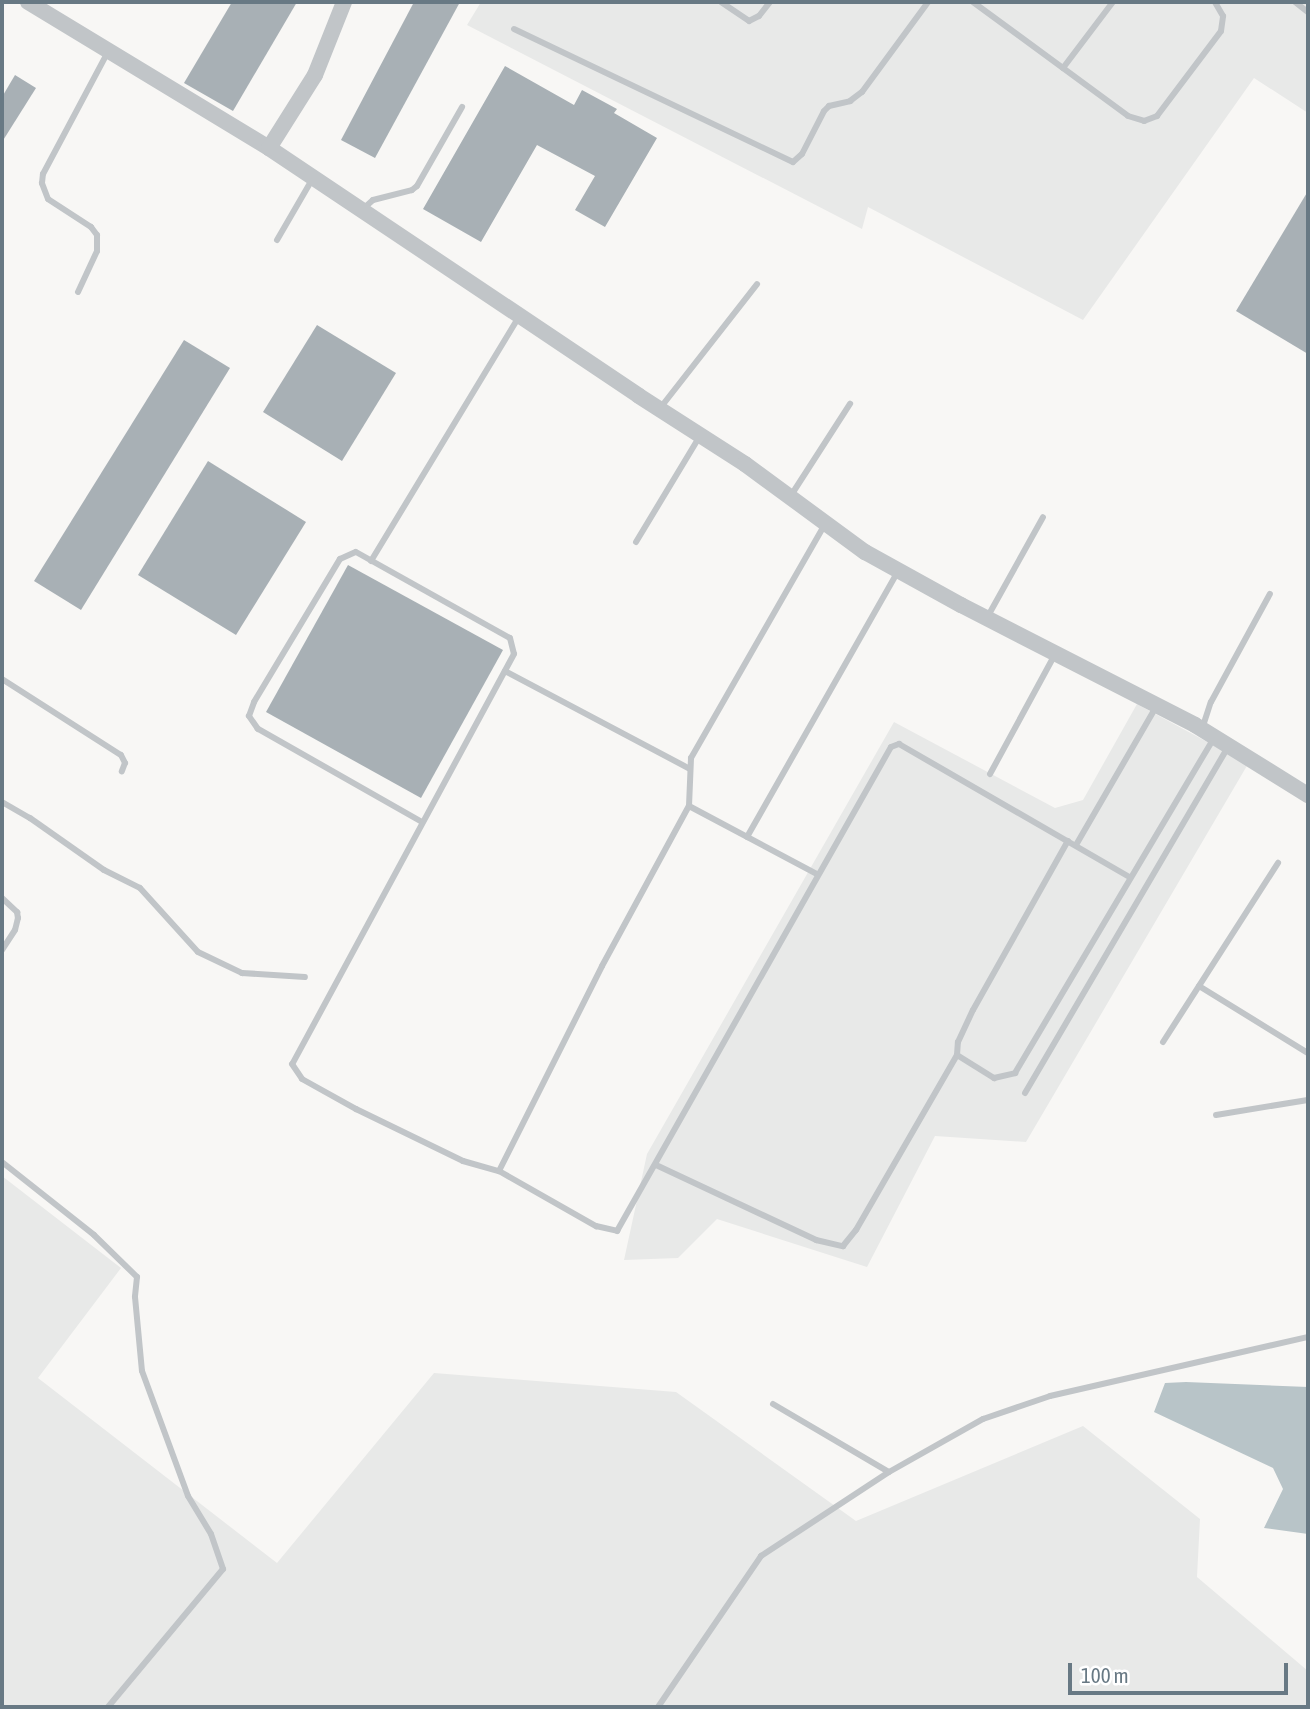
<!DOCTYPE html>
<style>
body{margin:0}
#map{position:relative;width:1310px;height:1709px;overflow:hidden;background:#f8f7f5;font-family:"Asap Condensed",sans-serif}
div>[style]{position:absolute}
.built>*{inset:0;background:#e8e9e8}
.water>*{inset:0;background:#b8c4c8}
.building>*{inset:0;background:#a8b0b5}
.service>*{height:6px;margin:-3px;padding:0 3px;transform-origin:3px;border-radius:3px;background:#c1c5c8}
.tertiary>*{height:16px;margin:-8px;padding:0 8px;transform-origin:8px;border-radius:8px;background:#c1c5c8}
span{translate:-50% -50%;white-space:nowrap;text-align:center;line-height:1.15;-webkit-text-stroke:7px #fff;paint-order:stroke}
.frame{position:absolute;inset:0;border:4px solid #687984;pointer-events:none}
.scale{position:absolute;left:1068px;top:1663px;width:220px;height:32px;box-sizing:border-box;border:4px solid #687984;border-top:0;padding-left:9px;font-size:21px;line-height:24px;white-space:nowrap;color:#687984;-webkit-text-stroke:5px #fff;paint-order:stroke}
</style>
<div id="map">
<div class="built">
<i style="clip-path:polygon(481px 2px,1308px 2px,1308px 113px,1254px 78px,1083px 320px,868px 207px,862px 229px,467px 25px)"></i>
<i style="clip-path:polygon(1137px 704px,1248px 764px,1026px 1142px,935px 1136px,867px 1267px,717px 1219px,678px 1258px,624px 1260px,647px 1154px,894px 722px,1055px 808px,1083px 800px)"></i>
<i style="clip-path:polygon(2px 1176px,121px 1268px,38px 1378px,277px 1563px,434px 1373px,676px 1392px,856px 1521px,1083px 1426px,1200px 1519px,1197px 1577px,1308px 1671px,1308px 1707px,2px 1707px)"></i>
</div>
<div class="water">
<i style="clip-path:polygon(1186px 1382px,1308px 1387px,1308px 1534px,1264px 1528px,1283px 1489px,1273px 1468px,1154px 1412px,1165px 1383px)"></i>
</div>
<div class="building">
<i style="clip-path:polygon(232px 2px,297px 2px,233px 111px,184px 83px)"></i>
<i style="clip-path:polygon(414px 2px,460px 2px,375px 158px,341px 140px)"></i>
<i style="clip-path:polygon(505px 66px,574px 105px,582px 90px,617px 109px,614px 113px,657px 138px,605px 227px,575px 210px,595px 176px,537px 145px,481px 242px,423px 209px)"></i>
<i style="clip-path:polygon(15px 75px,36px 88px,2px 142px,2px 97px)"></i>
<i style="clip-path:polygon(1308px 191px,1308px 354px,1236px 311px)"></i>
<i style="clip-path:polygon(317px 325px,396px 373px,342px 461px,263px 412px)"></i>
<i style="clip-path:polygon(184px 340px,230px 368px,81px 610px,34px 581px)"></i>
<i style="clip-path:polygon(208px 461px,306px 522px,236px 635px,138px 575px)"></i>
<i style="clip-path:polygon(348px 565px,503px 650px,421px 798px,266px 712px)"></i>
</div>
<div class="service">
<i style="left:721px;top:2px;width:34px;rotate:34deg"></i>
<i style="left:749px;top:21px;width:11px;rotate:-27deg"></i>
<i style="left:759px;top:16px;width:18px;rotate:-52deg"></i>
<i style="left:973px;top:2px;width:192px;rotate:36.3deg"></i>
<i style="left:1128px;top:116px;width:17px;rotate:17deg"></i>
<i style="left:1144px;top:121px;width:14px;rotate:-21deg"></i>
<i style="left:1157px;top:116px;width:106px;rotate:-53deg"></i>
<i style="left:1221px;top:31px;width:15px;rotate:-82deg"></i>
<i style="left:1223px;top:16px;width:16px;rotate:-120deg"></i>
<i style="left:1295px;top:2px;width:16px;rotate:38deg"></i>
<i style="left:514px;top:29px;width:309px;rotate:25.5deg"></i>
<i style="left:793px;top:162px;width:12px;rotate:-42deg"></i>
<i style="left:802px;top:154px;width:48px;rotate:-62.9deg"></i>
<i style="left:824px;top:111px;width:7px;rotate:-45deg"></i>
<i style="left:829px;top:106px;width:22px;rotate:-13deg"></i>
<i style="left:850px;top:101px;width:15px;rotate:-37deg"></i>
<i style="left:862px;top:92px;width:112px;rotate:-53.7deg"></i>
<i style="left:1063px;top:68px;width:83px;rotate:-52.9deg"></i>
<i style="left:363px;top:209px;width:13px;rotate:-42deg"></i>
<i style="left:373px;top:200px;width:40px;rotate:-14.4deg"></i>
<i style="left:412px;top:190px;width:6px;rotate:-39deg"></i>
<i style="left:417px;top:186px;width:91px;rotate:-60.3deg"></i>
<i style="left:277px;top:240px;width:72px;rotate:-59.9deg"></i>
<i style="left:78px;top:292px;width:45px;rotate:-65.1deg"></i>
<i style="left:97px;top:251px;width:16px;rotate:-90deg"></i>
<i style="left:97px;top:235px;width:10px;rotate:-127deg"></i>
<i style="left:91px;top:227px;width:51px;rotate:-146.9deg"></i>
<i style="left:48px;top:199px;width:17px;rotate:-111deg"></i>
<i style="left:42px;top:183px;width:9px;rotate:-84deg"></i>
<i style="left:43px;top:174px;width:138px;rotate:-62deg"></i>
<i style="left:661px;top:407px;width:156px;rotate:-52deg"></i>
<i style="left:790px;top:497px;width:111px;rotate:-57.2deg"></i>
<i style="left:636px;top:542px;width:124px;rotate:-58.9deg"></i>
<i style="left:371px;top:561px;width:285px;rotate:-58.8deg"></i>
<i style="left:988px;top:616px;width:113px;rotate:-60.9deg"></i>
<i style="left:505px;top:671px;width:209px;rotate:27.9deg"></i>
<i style="left:2px;top:679px;width:141px;rotate:32.6deg"></i>
<i style="left:121px;top:755px;width:9px;rotate:63deg"></i>
<i style="left:125px;top:763px;width:9px;rotate:111deg"></i>
<i style="left:1202px;top:729px;width:28px;rotate:-72deg"></i>
<i style="left:1211px;top:702px;width:123px;rotate:-61.4deg"></i>
<i style="left:990px;top:774px;width:134px;rotate:-61.5deg"></i>
<i style="left:2px;top:802px;width:32px;rotate:30deg"></i>
<i style="left:30px;top:818px;width:90px;rotate:35.1deg"></i>
<i style="left:104px;top:870px;width:40px;rotate:26.6deg"></i>
<i style="left:140px;top:888px;width:86px;rotate:47.8deg"></i>
<i style="left:198px;top:952px;width:49px;rotate:25.5deg"></i>
<i style="left:242px;top:973px;width:63px;rotate:3.6deg"></i>
<i style="left:689px;top:806px;width:145px;rotate:28deg"></i>
<i style="left:422px;top:822px;width:189px;rotate:-150.4deg"></i>
<i style="left:258px;top:729px;width:16px;rotate:-125deg"></i>
<i style="left:249px;top:716px;width:15px;rotate:-70deg"></i>
<i style="left:254px;top:702px;width:167px;rotate:-59deg"></i>
<i style="left:340px;top:559px;width:17px;rotate:-24deg"></i>
<i style="left:356px;top:552px;width:176px;rotate:29.2deg"></i>
<i style="left:510px;top:638px;width:16px;rotate:76deg"></i>
<i style="left:514px;top:654px;width:466px;rotate:118.4deg"></i>
<i style="left:292px;top:1064px;width:18px;rotate:56deg"></i>
<i style="left:302px;top:1079px;width:62px;rotate:29.1deg"></i>
<i style="left:356px;top:1109px;width:119px;rotate:25.9deg"></i>
<i style="left:463px;top:1161px;width:37px;rotate:16deg"></i>
<i style="left:499px;top:1171px;width:112px;rotate:29.6deg"></i>
<i style="left:596px;top:1226px;width:22px;rotate:13deg"></i>
<i style="left:617px;top:1231px;width:556px;rotate:-60.49deg"></i>
<i style="left:891px;top:747px;width:9px;rotate:-21deg"></i>
<i style="left:899px;top:744px;width:266px;rotate:30deg"></i>
<i style="left:747px;top:837px;width:306px;rotate:-60.4deg"></i>
<i style="left:1076px;top:845px;width:160px;rotate:-59.9deg"></i>
<i style="left:2px;top:898px;width:21px;rotate:43deg"></i>
<i style="left:17px;top:912px;width:6px;rotate:81deg"></i>
<i style="left:18px;top:918px;width:12px;rotate:104deg"></i>
<i style="left:15px;top:930px;width:24px;rotate:123deg"></i>
<i style="left:1199px;top:986px;width:128px;rotate:31.6deg"></i>
<i style="left:1163px;top:1042px;width:213px;rotate:-57.3deg"></i>
<i style="left:957px;top:1055px;width:44px;rotate:31.9deg"></i>
<i style="left:994px;top:1078px;width:22px;rotate:-13deg"></i>
<i style="left:1015px;top:1073px;width:390px;rotate:-59.3deg"></i>
<i style="left:1025px;top:1093px;width:401px;rotate:-59.6deg"></i>
<i style="left:1216px;top:1115px;width:93px;rotate:-9.3deg"></i>
<i style="left:2px;top:1162px;width:117px;rotate:38.4deg"></i>
<i style="left:94px;top:1235px;width:60px;rotate:44.3deg"></i>
<i style="left:137px;top:1277px;width:20px;rotate:96deg"></i>
<i style="left:135px;top:1297px;width:74px;rotate:84.6deg"></i>
<i style="left:142px;top:1371px;width:133px;rotate:69.8deg"></i>
<i style="left:188px;top:1496px;width:44px;rotate:58.8deg"></i>
<i style="left:211px;top:1534px;width:37px;rotate:71deg"></i>
<i style="left:223px;top:1569px;width:180px;rotate:129.8deg"></i>
<i style="left:656px;top:1165px;width:177px;rotate:25.1deg"></i>
<i style="left:816px;top:1240px;width:28px;rotate:13deg"></i>
<i style="left:843px;top:1246px;width:21px;rotate:-51deg"></i>
<i style="left:856px;top:1230px;width:202px;rotate:-60deg"></i>
<i style="left:957px;top:1055px;width:13px;rotate:-86deg"></i>
<i style="left:958px;top:1042px;width:35px;rotate:-65deg"></i>
<i style="left:973px;top:1010px;width:194px;rotate:-60.7deg"></i>
<i style="left:499px;top:1171px;width:229px;rotate:-63.3deg"></i>
<i style="left:602px;top:966px;width:182px;rotate:-61.5deg"></i>
<i style="left:689px;top:806px;width:48px;rotate:-87.6deg"></i>
<i style="left:691px;top:758px;width:270px;rotate:-60.2deg"></i>
<i style="left:773px;top:1404px;width:134px;rotate:30.4deg"></i>
<i style="left:658px;top:1707px;width:183px;rotate:-55.7deg"></i>
<i style="left:761px;top:1556px;width:153px;rotate:-33.3deg"></i>
<i style="left:889px;top:1472px;width:108px;rotate:-29.4deg"></i>
<i style="left:983px;top:1419px;width:71px;rotate:-18.9deg"></i>
<i style="left:1050px;top:1396px;width:265px;rotate:-12.9deg"></i>
</div>
<div class="tertiary">
<i style="left:28px;top:2px;width:282px;rotate:31.2deg"></i>
<i style="left:269px;top:148px;width:445px;rotate:33.8deg"></i>
<i style="left:639px;top:396px;width:126px;rotate:32.7deg"></i>
<i style="left:745px;top:464px;width:149px;rotate:36.3deg"></i>
<i style="left:865px;top:552px;width:110px;rotate:28.9deg"></i>
<i style="left:961px;top:605px;width:263px;rotate:27.1deg"></i>
<i style="left:1195px;top:725px;width:133px;rotate:31.8deg"></i>
<i style="left:269px;top:148px;width:86px;rotate:-57.8deg"></i>
<i style="left:315px;top:75px;width:79px;rotate:-68.3deg"></i>
</div>
<div class="frame"></div>
<div class="scale">100 m</div>
</div>
